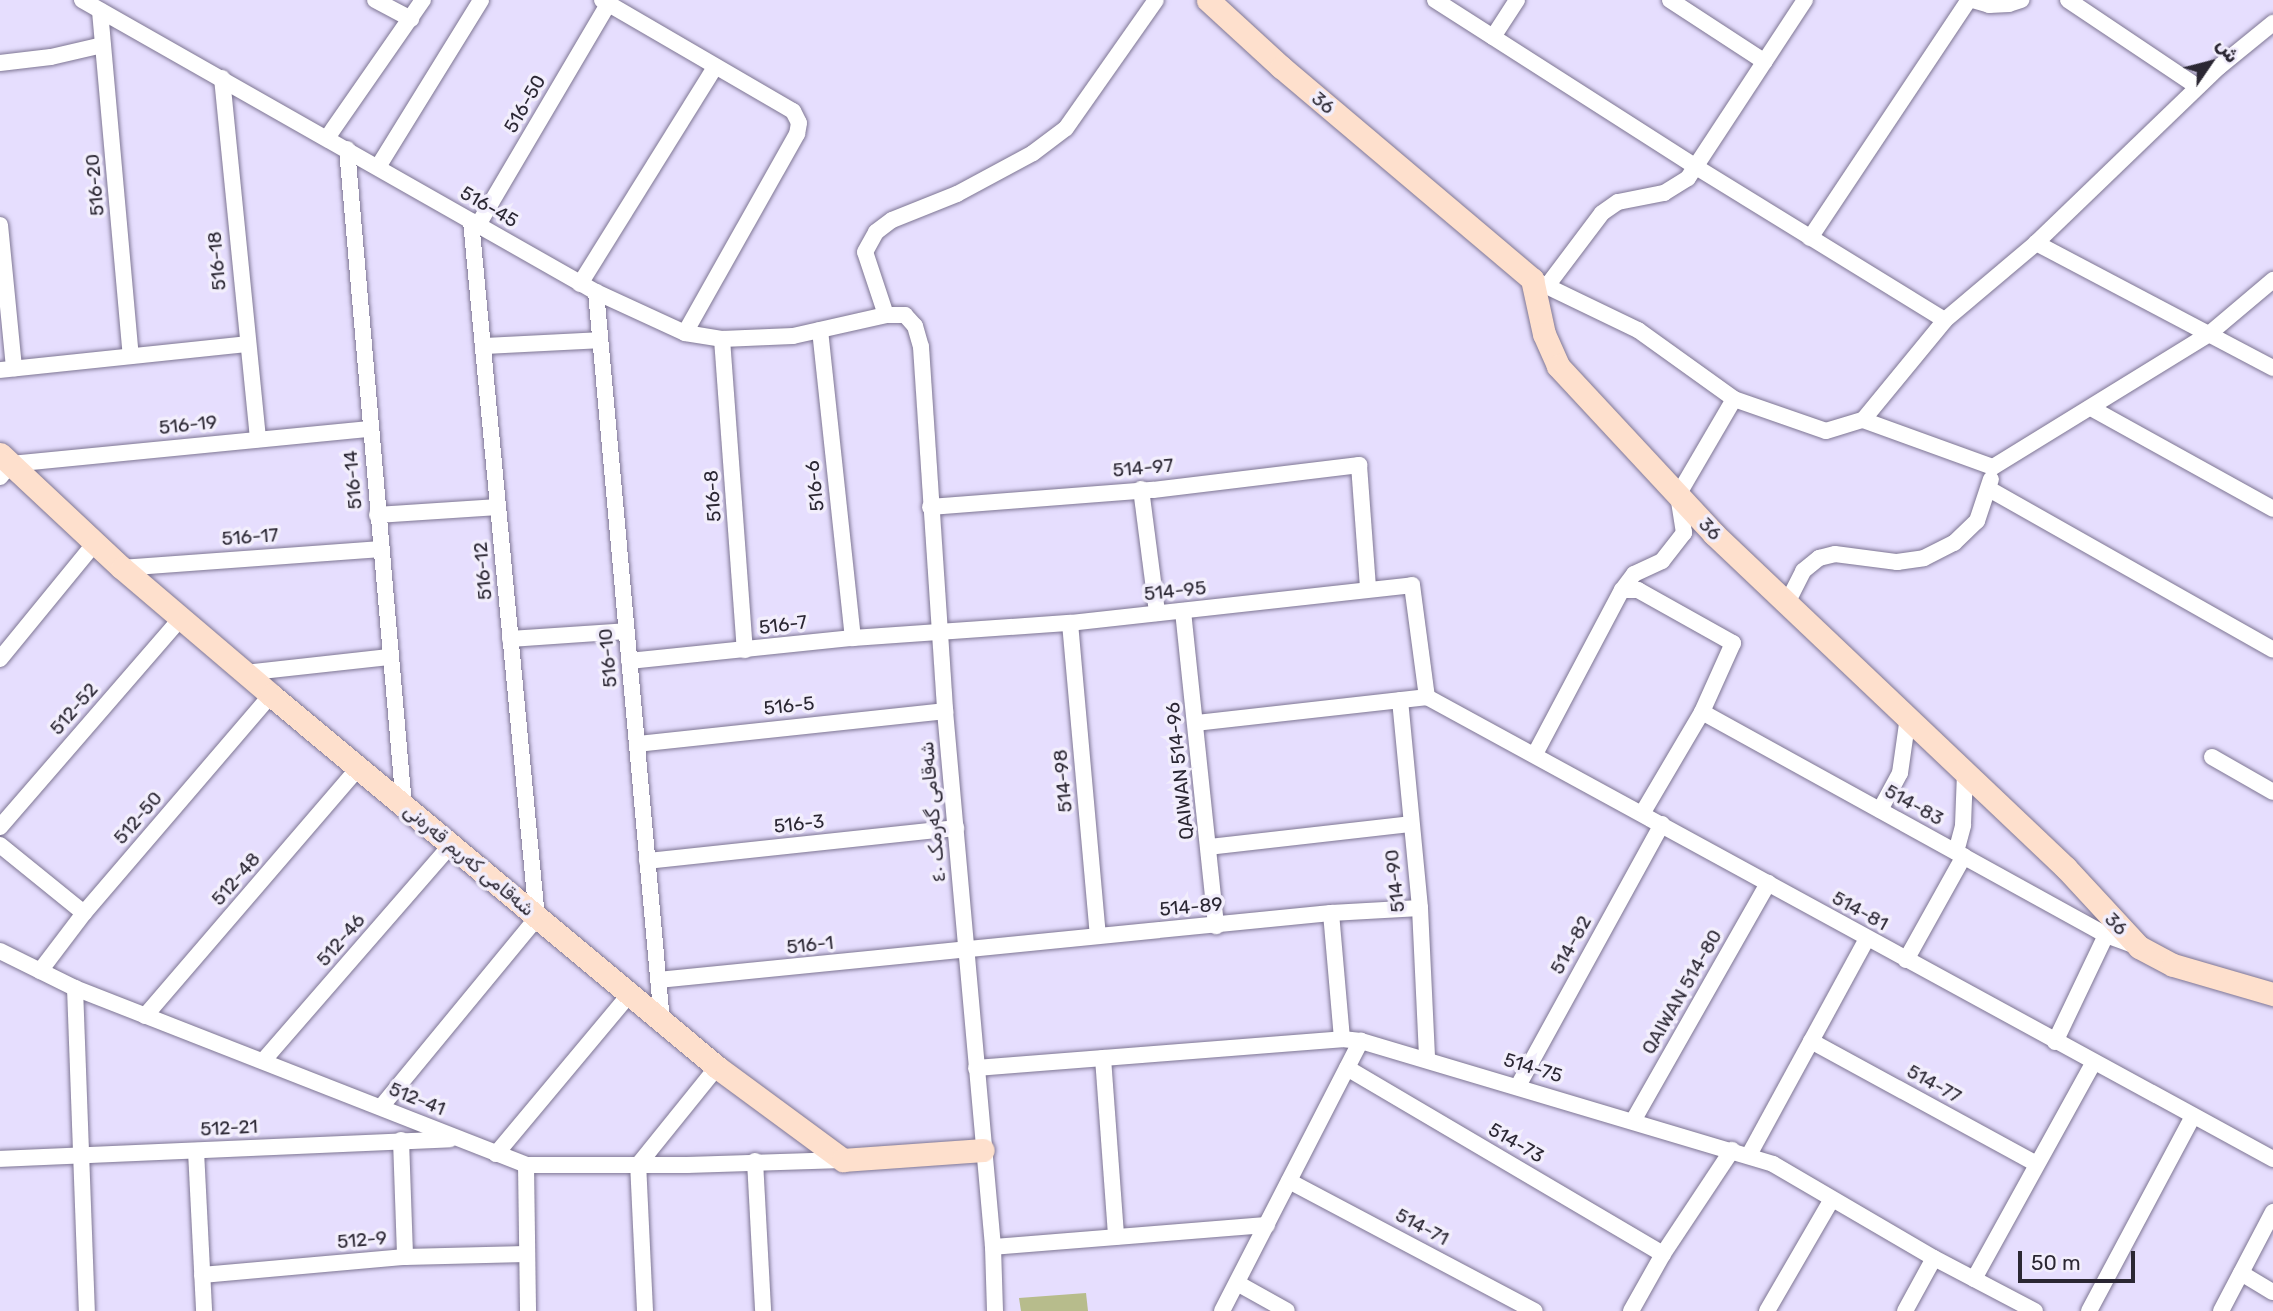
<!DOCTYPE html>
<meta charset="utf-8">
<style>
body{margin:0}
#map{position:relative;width:2273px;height:1311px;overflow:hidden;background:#e6defe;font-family:Rubik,"Noto Sans Arabic",sans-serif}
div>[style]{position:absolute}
.green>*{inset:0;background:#b7bc8c}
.roads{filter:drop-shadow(0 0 2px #7e7693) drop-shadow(0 0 2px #7e7693)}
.street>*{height:16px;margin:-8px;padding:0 8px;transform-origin:8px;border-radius:8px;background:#fff}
.secondary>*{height:23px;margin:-11.5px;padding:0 11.5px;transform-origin:11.5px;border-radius:11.5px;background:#fee0cd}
span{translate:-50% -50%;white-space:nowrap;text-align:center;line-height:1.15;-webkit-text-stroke:7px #f2eefc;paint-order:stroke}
.street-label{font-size:19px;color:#2b2733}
.north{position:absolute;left:2175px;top:28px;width:70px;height:70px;-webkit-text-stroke:5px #f2eefc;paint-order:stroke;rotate:55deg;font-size:19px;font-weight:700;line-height:28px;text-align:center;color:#2b2733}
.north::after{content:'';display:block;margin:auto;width:24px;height:32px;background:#2b2733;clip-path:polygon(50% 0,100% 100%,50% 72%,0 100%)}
.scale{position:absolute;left:2018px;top:1251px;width:117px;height:32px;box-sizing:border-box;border:4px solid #2b2733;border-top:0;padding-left:9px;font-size:21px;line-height:24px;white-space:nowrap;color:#2b2733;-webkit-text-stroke:5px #f2eefc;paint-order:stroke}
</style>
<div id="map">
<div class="green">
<i style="clip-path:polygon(1086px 1293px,1088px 1311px,1021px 1311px,1019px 1298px)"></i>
</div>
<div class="roads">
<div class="street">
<i style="left:82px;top:0;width:591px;rotate:29.6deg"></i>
<i style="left:596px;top:292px;width:98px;rotate:24.7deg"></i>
<i style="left:685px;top:333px;width:37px;rotate:9deg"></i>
<i style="left:722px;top:339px;width:71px;rotate:-2.4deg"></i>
<i style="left:793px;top:336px;width:95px;rotate:-12.7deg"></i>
<i style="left:886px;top:315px;width:19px"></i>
<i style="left:905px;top:315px;width:15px;rotate:48deg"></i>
<i style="left:915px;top:326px;width:22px;rotate:74deg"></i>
<i style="left:921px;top:347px;width:365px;rotate:86.2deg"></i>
<i style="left:945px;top:711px;width:538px;rotate:84.88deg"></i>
<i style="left:993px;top:1247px;width:64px;rotate:88.2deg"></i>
<i style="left:375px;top:0;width:41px;rotate:27.8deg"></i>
<i style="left:602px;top:0;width:221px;rotate:30.2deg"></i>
<i style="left:793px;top:111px;width:13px;rotate:63deg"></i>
<i style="left:799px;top:123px;width:11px;rotate:100deg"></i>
<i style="left:797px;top:134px;width:228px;rotate:119.4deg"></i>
<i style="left:1435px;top:0;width:310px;rotate:32.6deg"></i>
<i style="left:1696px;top:167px;width:292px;rotate:31.6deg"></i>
<i style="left:1670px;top:0;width:113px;rotate:33.1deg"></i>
<i style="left:1973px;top:0;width:17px;rotate:17deg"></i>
<i style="left:1989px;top:5px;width:20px;rotate:-3deg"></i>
<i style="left:2009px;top:4px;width:13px;rotate:-18deg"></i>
<i style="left:2068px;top:0;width:156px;rotate:33.8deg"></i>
<i style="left:100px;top:11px;width:346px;rotate:84.9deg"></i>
<i style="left:1493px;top:37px;width:44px;rotate:-57deg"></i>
<i style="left:0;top:63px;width:51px;rotate:-6.7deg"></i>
<i style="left:51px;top:57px;width:53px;rotate:-13deg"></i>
<i style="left:222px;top:78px;width:363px;rotate:84.3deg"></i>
<i style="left:327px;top:138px;width:168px;rotate:-55.2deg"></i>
<i style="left:347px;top:149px;width:659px;rotate:85.04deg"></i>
<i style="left:378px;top:167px;width:196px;rotate:-58.3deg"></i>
<i style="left:0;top:225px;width:144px;rotate:84.4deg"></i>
<i style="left:478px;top:225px;width:256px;rotate:-59.5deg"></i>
<i style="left:1810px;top:238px;width:286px;rotate:-56.3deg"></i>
<i style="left:2036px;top:243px;width:268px;rotate:27.8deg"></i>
<i style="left:1532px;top:279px;width:118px;rotate:25.7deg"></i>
<i style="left:1638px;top:330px;width:118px;rotate:35.7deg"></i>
<i style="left:1734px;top:399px;width:97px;rotate:19.2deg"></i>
<i style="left:1826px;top:431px;width:39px;rotate:-17deg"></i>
<i style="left:1863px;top:420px;width:129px;rotate:-50.6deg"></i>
<i style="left:1945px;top:320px;width:119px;rotate:-40.2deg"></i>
<i style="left:2036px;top:243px;width:254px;rotate:-43.9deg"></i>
<i style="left:2219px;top:67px;width:70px;rotate:-39.2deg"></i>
<i style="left:580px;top:284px;width:256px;rotate:-58.1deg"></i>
<i style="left:1547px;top:286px;width:91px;rotate:-53deg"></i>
<i style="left:1602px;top:213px;width:19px;rotate:-35deg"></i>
<i style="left:1618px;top:202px;width:47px;rotate:-11.1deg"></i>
<i style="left:1664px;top:193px;width:28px;rotate:-32deg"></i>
<i style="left:1688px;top:178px;width:213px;rotate:-56.7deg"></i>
<i style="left:596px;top:292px;width:732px;rotate:84.83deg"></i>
<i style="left:886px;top:315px;width:66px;rotate:-108.4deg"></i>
<i style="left:865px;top:252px;width:23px;rotate:-61deg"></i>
<i style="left:876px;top:232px;width:20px;rotate:-37deg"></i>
<i style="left:892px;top:220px;width:70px;rotate:-21.8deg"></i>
<i style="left:957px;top:194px;width:86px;rotate:-28.3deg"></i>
<i style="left:1033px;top:153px;width:41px;rotate:-37.1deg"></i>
<i style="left:1066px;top:128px;width:156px;rotate:-54.9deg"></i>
<i style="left:820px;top:330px;width:310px;rotate:83.9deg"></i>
<i style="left:722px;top:339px;width:312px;rotate:85.8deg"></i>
<i style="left:483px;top:346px;width:117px;rotate:-2.9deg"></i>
<i style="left:0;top:370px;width:247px;rotate:-6deg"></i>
<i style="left:2091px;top:408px;width:208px;rotate:29deg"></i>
<i style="left:1863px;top:420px;width:138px;rotate:19.9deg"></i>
<i style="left:1993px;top:467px;width:254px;rotate:-31.6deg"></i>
<i style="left:2209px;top:334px;width:84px;rotate:-40.2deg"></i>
<i style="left:0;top:477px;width:17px;rotate:-50deg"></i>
<i style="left:11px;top:464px;width:360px;rotate:-5.6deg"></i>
<i style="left:1141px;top:489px;width:125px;rotate:82.6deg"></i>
<i style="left:1989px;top:489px;width:326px;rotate:29.5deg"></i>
<i style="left:930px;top:507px;width:224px;rotate:-4.4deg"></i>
<i style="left:1153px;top:490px;width:208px;rotate:-6.9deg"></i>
<i style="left:1359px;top:465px;width:124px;rotate:85.8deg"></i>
<i style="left:377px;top:515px;width:121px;rotate:-3.8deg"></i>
<i style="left:122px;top:568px;width:259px;rotate:-4.2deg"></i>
<i style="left:1622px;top:590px;width:16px"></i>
<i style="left:1638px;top:590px;width:109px;rotate:29.2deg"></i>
<i style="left:1733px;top:643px;width:76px;rotate:114.2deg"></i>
<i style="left:1702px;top:712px;width:118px;rotate:120.5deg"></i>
<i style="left:1787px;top:603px;width:36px;rotate:-63deg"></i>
<i style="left:1803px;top:571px;width:21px;rotate:-39deg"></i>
<i style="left:1819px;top:558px;width:16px;rotate:-14deg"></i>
<i style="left:1835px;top:554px;width:63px;rotate:7.4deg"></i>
<i style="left:1897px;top:562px;width:27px;rotate:-8deg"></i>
<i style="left:1924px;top:558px;width:34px;rotate:-27deg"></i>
<i style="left:1954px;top:543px;width:32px;rotate:-44deg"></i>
<i style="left:1977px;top:521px;width:44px;rotate:-71.6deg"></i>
<i style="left:1183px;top:611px;width:317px;rotate:84deg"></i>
<i style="left:1070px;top:623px;width:313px;rotate:84.9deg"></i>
<i style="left:510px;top:639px;width:116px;rotate:-3.9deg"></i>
<i style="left:0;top:659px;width:150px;rotate:-50.7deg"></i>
<i style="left:629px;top:661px;width:225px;rotate:-5.9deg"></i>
<i style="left:853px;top:638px;width:218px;rotate:-4deg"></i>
<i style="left:1070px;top:623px;width:344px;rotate:-6.3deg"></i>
<i style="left:1412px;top:585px;width:113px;rotate:82.4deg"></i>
<i style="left:244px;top:673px;width:147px;rotate:-6.3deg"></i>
<i style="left:1427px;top:697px;width:964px;rotate:28.64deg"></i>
<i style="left:1400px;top:700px;width:209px;rotate:84.5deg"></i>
<i style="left:1420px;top:908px;width:151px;rotate:87.3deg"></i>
<i style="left:1702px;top:712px;width:461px;rotate:28.9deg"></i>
<i style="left:2106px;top:935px;width:29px;rotate:20deg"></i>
<i style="left:1196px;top:723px;width:232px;rotate:-6.4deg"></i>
<i style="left:637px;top:744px;width:310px;rotate:-6.1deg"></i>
<i style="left:1535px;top:754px;width:186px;rotate:-62.1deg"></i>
<i style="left:1622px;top:590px;width:20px;rotate:-53deg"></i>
<i style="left:1634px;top:574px;width:31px;rotate:-25deg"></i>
<i style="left:1662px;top:561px;width:36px;rotate:-52deg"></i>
<i style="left:1684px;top:533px;width:38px;rotate:-99deg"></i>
<i style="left:1678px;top:495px;width:111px;rotate:-59.7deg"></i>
<i style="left:2212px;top:757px;width:70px;rotate:29.8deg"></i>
<i style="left:1880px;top:810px;width:42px;rotate:-61.6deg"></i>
<i style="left:1900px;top:773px;width:57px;rotate:-81.9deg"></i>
<i style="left:0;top:827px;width:276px;rotate:-49.1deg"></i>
<i style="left:0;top:845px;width:108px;rotate:39deg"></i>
<i style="left:1209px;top:847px;width:203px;rotate:-6.5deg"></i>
<i style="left:1956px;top:852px;width:28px;rotate:-75deg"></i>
<i style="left:1963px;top:825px;width:53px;rotate:-87.8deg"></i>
<i style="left:647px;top:861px;width:311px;rotate:-6.1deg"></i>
<i style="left:1331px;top:913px;width:126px;rotate:85deg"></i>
<i style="left:0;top:951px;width:84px;rotate:26.3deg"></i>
<i style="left:75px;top:988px;width:484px;rotate:21.4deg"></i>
<i style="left:526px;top:1165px;width:161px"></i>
<i style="left:687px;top:1165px;width:156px;rotate:-1.8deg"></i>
<i style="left:1906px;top:960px;width:119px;rotate:-60.9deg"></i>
<i style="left:40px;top:971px;width:73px;rotate:-52.8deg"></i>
<i style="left:84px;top:913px;width:287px;rotate:-49.4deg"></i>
<i style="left:658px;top:980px;width:676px;rotate:-5.69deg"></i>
<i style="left:1331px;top:913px;width:89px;rotate:-3.2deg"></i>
<i style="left:75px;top:988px;width:323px;rotate:87.9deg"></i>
<i style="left:145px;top:1016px;width:327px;rotate:-49.3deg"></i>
<i style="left:1811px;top:1041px;width:257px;rotate:28.6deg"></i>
<i style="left:2055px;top:1042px;width:119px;rotate:-64.5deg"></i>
<i style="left:1103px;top:1058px;width:179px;rotate:85.8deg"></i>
<i style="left:263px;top:1061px;width:286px;rotate:-49deg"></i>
<i style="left:976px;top:1068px;width:367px;rotate:-4.5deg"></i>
<i style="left:1342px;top:1039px;width:19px;rotate:6deg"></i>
<i style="left:1361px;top:1041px;width:430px;rotate:16.6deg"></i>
<i style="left:1773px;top:1164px;width:186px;rotate:30.3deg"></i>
<i style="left:1934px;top:1258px;width:114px;rotate:27.7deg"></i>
<i style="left:1347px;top:1068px;width:367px;rotate:30.5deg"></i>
<i style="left:1518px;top:1086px;width:299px;rotate:-61.2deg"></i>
<i style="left:381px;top:1107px;width:245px;rotate:-50.5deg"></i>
<i style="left:537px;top:918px;width:700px;rotate:-95.41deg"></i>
<i style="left:1633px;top:1121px;width:274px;rotate:-60.4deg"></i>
<i style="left:401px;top:1140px;width:117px;rotate:88deg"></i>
<i style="left:196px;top:1151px;width:160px;rotate:87.1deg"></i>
<i style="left:496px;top:1154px;width:209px;rotate:-50.1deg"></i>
<i style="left:1749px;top:1155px;width:246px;rotate:-61.4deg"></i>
<i style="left:0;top:1159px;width:450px;rotate:-2.5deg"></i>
<i style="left:755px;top:1161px;width:150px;rotate:86.9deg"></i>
<i style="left:526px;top:1165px;width:146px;rotate:89.2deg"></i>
<i style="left:1289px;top:1181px;width:278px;rotate:27.9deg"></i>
<i style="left:993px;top:1247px;width:275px;rotate:-4.6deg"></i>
<i style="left:2241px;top:1273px;width:37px;rotate:31deg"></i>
<i style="left:202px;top:1275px;width:204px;rotate:-5.1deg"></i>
<i style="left:405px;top:1257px;width:121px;rotate:-1.4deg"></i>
<i style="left:1974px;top:1279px;width:247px;rotate:-61.1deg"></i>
<i style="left:1237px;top:1283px;width:57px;rotate:29.2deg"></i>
<i style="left:645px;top:1311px;width:146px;rotate:-92.7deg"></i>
<i style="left:638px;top:1165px;width:126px;rotate:-51.1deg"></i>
<i style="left:1222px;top:1311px;width:304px;rotate:-62.8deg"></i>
<i style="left:1631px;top:1311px;width:65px;rotate:-60.7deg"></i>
<i style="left:1663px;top:1254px;width:125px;rotate:-56.4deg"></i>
<i style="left:1767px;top:1311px;width:129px;rotate:-59.9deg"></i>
<i style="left:1905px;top:1311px;width:60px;rotate:-61.3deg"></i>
<i style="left:2089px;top:1311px;width:221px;rotate:-61.9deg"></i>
<i style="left:2221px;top:1311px;width:112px;rotate:-62.3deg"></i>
</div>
<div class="secondary">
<i style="left:1208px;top:0;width:99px;rotate:42.5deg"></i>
<i style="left:1281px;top:67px;width:329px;rotate:40.2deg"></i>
<i style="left:1532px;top:279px;width:56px;rotate:77.7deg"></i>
<i style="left:1544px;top:334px;width:35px;rotate:66deg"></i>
<i style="left:1558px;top:366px;width:229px;rotate:47.1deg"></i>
<i style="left:1714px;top:534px;width:484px;rotate:43.5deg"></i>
<i style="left:2065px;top:867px;width:109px;rotate:47.2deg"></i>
<i style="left:2139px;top:947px;width:38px;rotate:28deg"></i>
<i style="left:2173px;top:965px;width:104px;rotate:16.2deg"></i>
<i style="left:0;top:454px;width:167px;rotate:43.1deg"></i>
<i style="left:122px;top:568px;width:196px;rotate:40.4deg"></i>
<i style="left:271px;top:695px;width:581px;rotate:39.83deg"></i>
<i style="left:717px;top:1067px;width:157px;rotate:36.4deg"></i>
<i style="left:843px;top:1160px;width:140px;rotate:-4.1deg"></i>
</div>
</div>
<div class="street-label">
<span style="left:1323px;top:103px;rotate:40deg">36</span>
<span style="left:525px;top:104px;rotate:-60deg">516-50</span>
<span style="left:95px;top:185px;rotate:-95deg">516-20</span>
<span style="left:489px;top:207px;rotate:30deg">516-45</span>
<span style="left:217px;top:261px;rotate:-95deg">516-18</span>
<span style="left:188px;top:425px;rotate:-6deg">516-19</span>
<span style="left:1143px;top:468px;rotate:-5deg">514-97</span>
<span style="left:353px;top:480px;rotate:-95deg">516-14</span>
<span style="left:815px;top:486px;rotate:-96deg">516-6</span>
<span style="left:713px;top:496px;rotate:-94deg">516-8</span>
<span style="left:1710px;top:529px;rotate:46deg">36</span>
<span style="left:250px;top:537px;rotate:-4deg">516-17</span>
<span style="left:483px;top:571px;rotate:-95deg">516-12</span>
<span style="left:1175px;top:591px;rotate:-6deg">514-95</span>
<span style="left:783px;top:625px;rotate:-7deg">516-7</span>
<span style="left:608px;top:658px;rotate:-95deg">516-10</span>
<span style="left:789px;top:706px;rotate:-6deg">516-5</span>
<span style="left:74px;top:709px;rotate:-49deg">512-52</span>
<span style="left:1180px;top:771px;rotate:-96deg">QAIWAN 514-96</span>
<span style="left:1063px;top:781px;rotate:-95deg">514-98</span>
<span style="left:1914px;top:805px;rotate:29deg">514-83</span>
<span style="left:933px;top:812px;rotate:-95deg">شەقامی گەرمک ٤٠</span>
<span style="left:138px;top:818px;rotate:-49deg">512-50</span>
<span style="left:799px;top:824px;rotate:-6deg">516-3</span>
<span style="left:469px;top:860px;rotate:40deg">شەقامی کەریم قەرەنی</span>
<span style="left:236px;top:879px;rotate:-49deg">512-48</span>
<span style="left:1395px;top:881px;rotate:-96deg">514-90</span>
<span style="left:1191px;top:907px;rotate:-5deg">514-89</span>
<span style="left:1860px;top:911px;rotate:29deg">514-81</span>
<span style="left:2116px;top:924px;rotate:46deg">36</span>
<span style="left:341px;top:940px;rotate:-49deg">512-46</span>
<span style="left:810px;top:945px;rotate:-6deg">516-1</span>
<span style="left:1571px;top:945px;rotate:-61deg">514-82</span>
<span style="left:1682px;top:992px;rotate:-60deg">QAIWAN 514-80</span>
<span style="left:1533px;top:1068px;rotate:17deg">514-75</span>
<span style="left:1934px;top:1084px;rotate:29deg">514-77</span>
<span style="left:417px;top:1099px;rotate:22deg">512-41</span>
<span style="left:229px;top:1128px;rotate:-3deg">512-21</span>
<span style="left:1516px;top:1143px;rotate:30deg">514-73</span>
<span style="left:1422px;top:1227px;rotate:28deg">514-71</span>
<span style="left:362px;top:1240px;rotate:-5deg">512-9</span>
</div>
<div class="north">ش</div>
<div class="scale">50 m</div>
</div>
